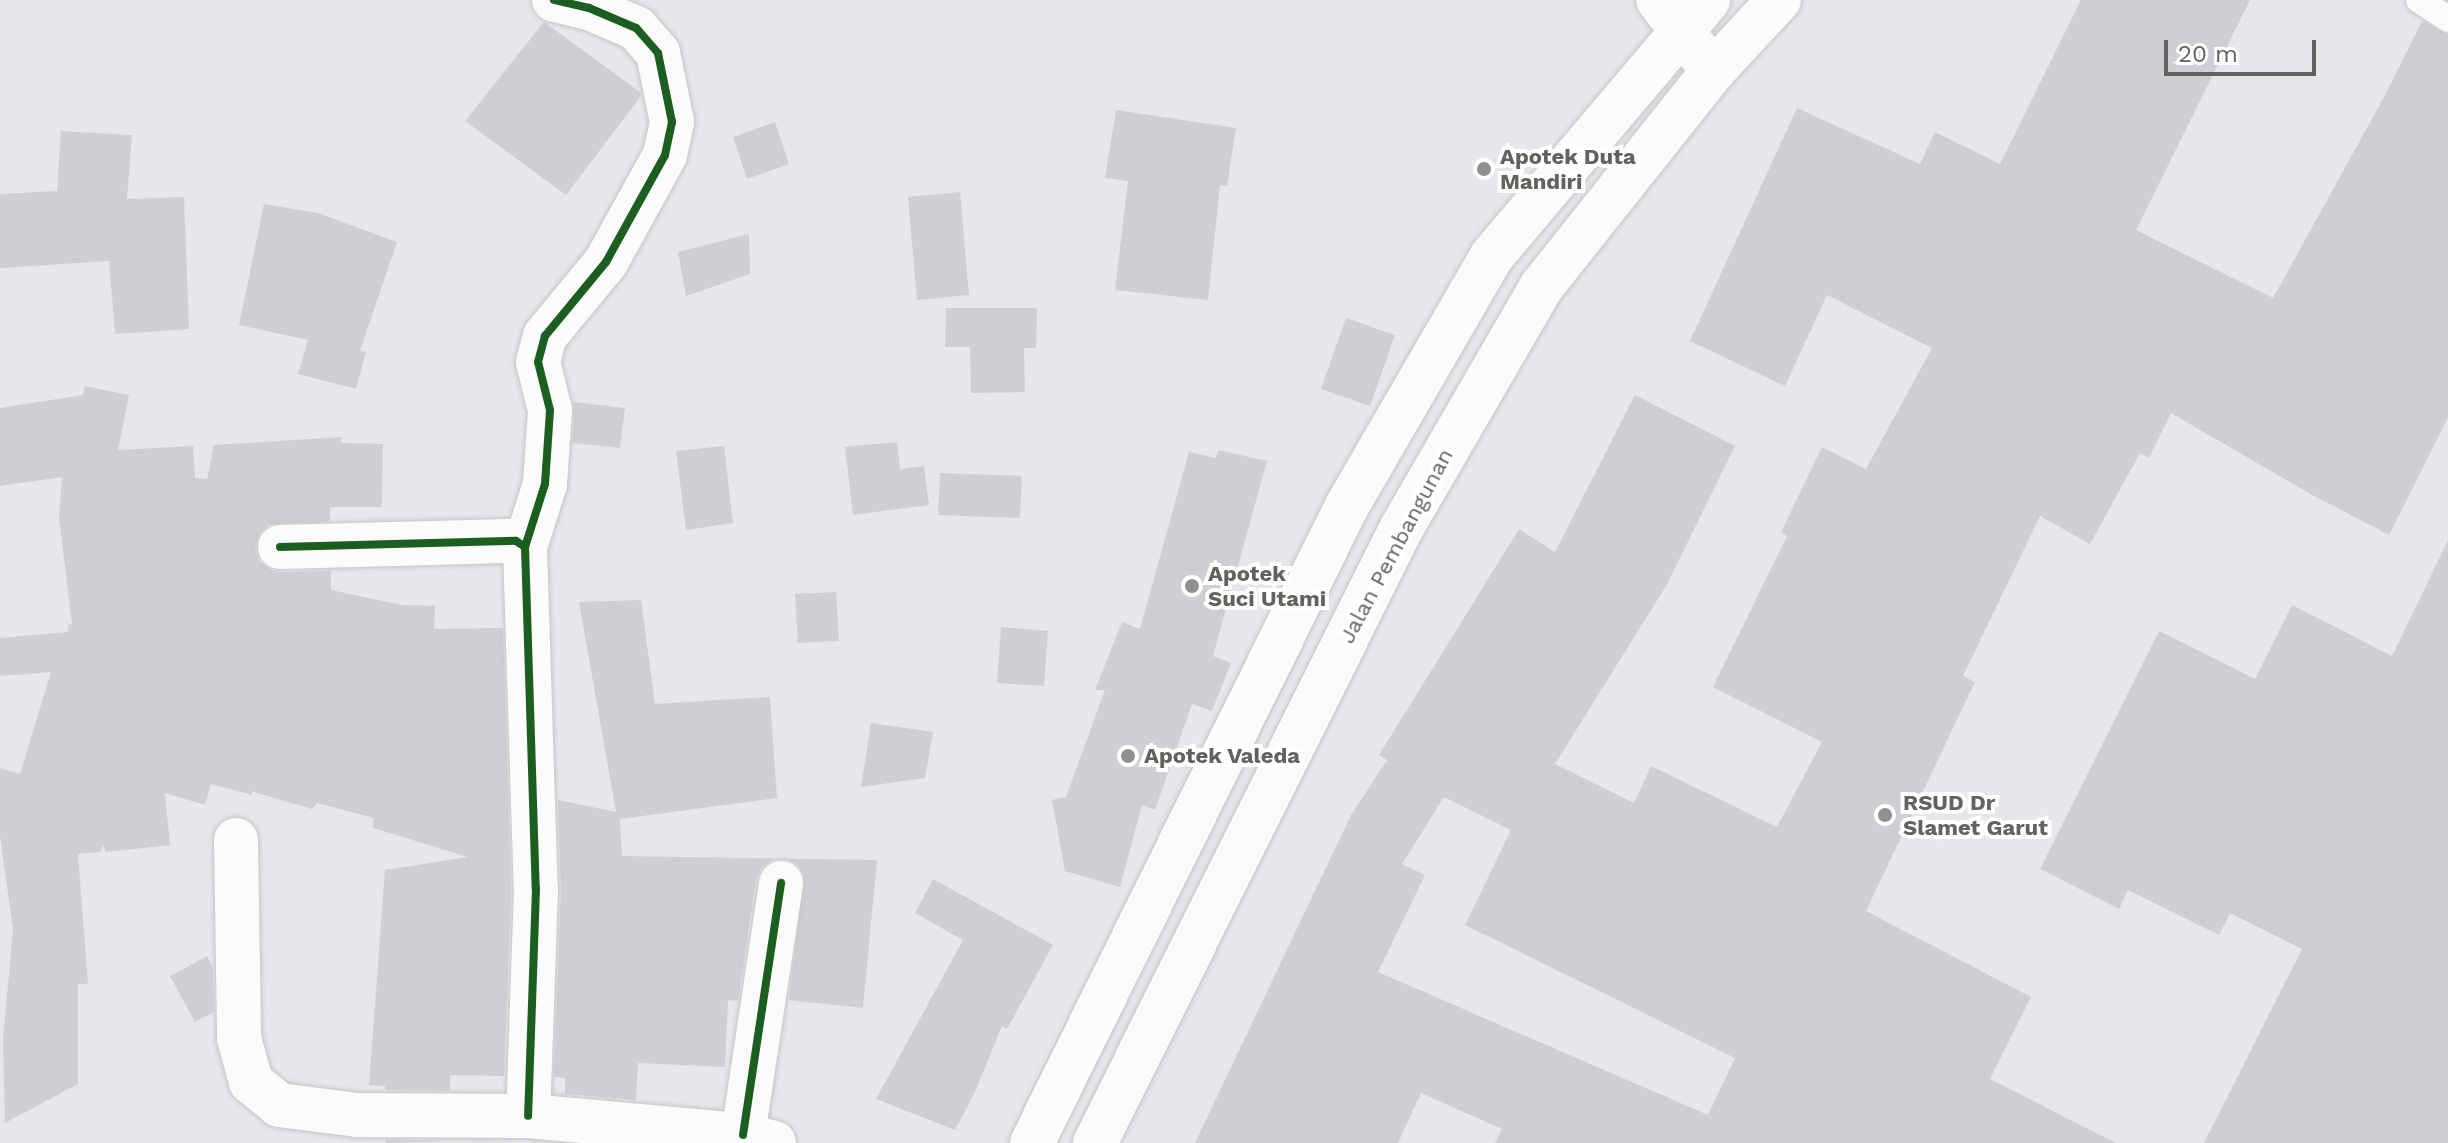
<!DOCTYPE html>
<style>
body{margin:0}
#map{position:relative;width:2448px;height:1143px;overflow:hidden;background:#e6e6eb;font-family:"Work Sans",sans-serif}
div>[style]{position:absolute}
.building>*{inset:0;background:#cfcfd3}
.roads{filter:drop-shadow(0 0 2px #c5c5c6) drop-shadow(0 0 2px #c5c5c6)}
.service>*{height:26px;margin:-13px;padding:0 13px;transform-origin:13px;border-radius:13px;background:#fbfbfc}
.minor>*{height:44px;margin:-22px;padding:0 22px;transform-origin:22px;border-radius:22px;background:#fbfbfc}
.secondary>*{height:44px;margin:-22px;padding:0 22px;transform-origin:22px;border-radius:22px;background:#fbfbfc}
.cycleway>*{height:8px;margin:-4px;padding:0 4px;transform-origin:4px;border-radius:4px;background:#1b5e20}
.dots>*{width:22px;height:22px;translate:-50% -50%;box-sizing:border-box;border:4px solid #fff;border-radius:50%}
span{translate:-50% -50%;white-space:nowrap;text-align:center;line-height:1.15;-webkit-text-stroke:8px #fff;paint-order:stroke}
.poi-label{font-size:22px;color:#63625c;font-weight:700}
.left{translate:0 -50%;text-align:left}
.street-label{font-size:22px;color:#63625c}
.scale{position:absolute;left:2164px;top:40px;width:152px;height:36px;box-sizing:border-box;border:4px solid #63625c;border-top:0;padding-left:10px;font-size:24px;line-height:28px;white-space:nowrap;color:#63625c;-webkit-text-stroke:6px #fff;paint-order:stroke}
</style>
<div id="map">
<div class="building">
<i style="clip-path:polygon(evenodd,2081px 0,2250px 0,2136px 230px,2273px 298px,2384px 97px,2422px 21px,2448px 35px,2448px 418px,2389px 535px,2314px 496px,2171px 413px,2149px 458px,2140px 453px,2090px 544px,2040px 516px,1963px 676px,1975px 682px,1866px 911px,2031px 997px,1990px 1079px,2116px 1143px,1495px 1143px,1502px 1129px,1421px 1093px,1398px 1143px,1195px 1143px,1351px 815px,1387px 760px,1379px 755px,1519px 529px,1555px 552px,1635px 395px,1735px 446px,1666px 586px,1555px 764px,1634px 803px,1651px 766px,1777px 827px,1822px 742px,1713px 687px,1787px 536px,1781px 532px,1822px 447px,1866px 469px,1932px 348px,1827px 295px,1785px 386px,1690px 341px,1797px 108px,1920px 164px,1935px 132px,2000px 164px,2081px 0,1444px 797px,1511px 830px,1465px 925px,1735px 1058px,1708px 1115px,1378px 972px,1425px 875px,1402px 864px,1444px 797px)"></i>
<i style="clip-path:polygon(544px 22px,640px 92px,641px 96px,566px 195px,465px 121px)"></i>
<i style="clip-path:polygon(1116px 110px,1236px 128px,1227px 186px,1220px 185px,1208px 300px,1115px 290px,1128px 181px,1105px 178px)"></i>
<i style="clip-path:polygon(775px 122px,789px 164px,747px 179px,733px 137px)"></i>
<i style="clip-path:polygon(61px 131px,132px 135px,127px 199px,184px 197px,189px 329px,115px 334px,109px 261px,0 268px,0 194px,57px 191px)"></i>
<i style="clip-path:polygon(960px 192px,969px 295px,917px 300px,908px 197px)"></i>
<i style="clip-path:polygon(264px 204px,318px 213px,397px 242px,360px 351px,366px 352px,356px 389px,298px 374px,308px 340px,239px 325px)"></i>
<i style="clip-path:polygon(749px 234px,750px 274px,686px 296px,678px 252px)"></i>
<i style="clip-path:polygon(946px 308px,1037px 308px,1036px 348px,1024px 348px,1025px 392px,971px 393px,970px 347px,945px 347px)"></i>
<i style="clip-path:polygon(1346px 318px,1395px 335px,1370px 406px,1321px 389px)"></i>
<i style="clip-path:polygon(85px 386px,129px 395px,118px 450px,193px 446px,195px 478px,207px 479px,214px 445px,342px 437px,341px 443px,383px 444px,382px 507px,330px 507px,330px 521px,268px 525px,258px 536px,255px 548px,259px 561px,269px 569px,280px 572px,331px 571px,331px 590px,402px 605px,435px 606px,434px 629px,503px 628px,511px 889px,504px 1076px,450px 1075px,450px 1091px,385px 1090px,385px 1086px,369px 1085px,385px 870px,468px 857px,373px 828px,374px 818px,317px 803px,312px 809px,251px 791px,253px 795px,211px 784px,205px 805px,165px 793px,170px 845px,106px 852px,102px 844px,101px 852px,78px 854px,88px 984px,78px 984px,78px 1084px,5px 1123px,3px 1040px,13px 929px,0 836px,0 768px,20px 774px,51px 672px,0 676px,0 638px,68px 632px,68px 625px,72px 624px,59px 518px,62px 477px,0 486px,0 408px,83px 395px)"></i>
<i style="clip-path:polygon(574px 402px,625px 408px,620px 448px,573px 443px)"></i>
<i style="clip-path:polygon(897px 442px,900px 469px,924px 466px,929px 505px,853px 515px,845px 447px)"></i>
<i style="clip-path:polygon(724px 446px,733px 523px,686px 530px,676px 451px)"></i>
<i style="clip-path:polygon(1218px 450px,1267px 461px,1213px 656px,1231px 663px,1212px 711px,1192px 704px,1155px 810px,1142px 805px,1120px 887px,1065px 871px,1052px 800px,1066px 797px,1105px 690px,1095px 690px,1122px 622px,1140px 629px,1189px 452px,1216px 458px)"></i>
<i style="clip-path:polygon(940px 473px,1022px 476px,1020px 518px,938px 515px)"></i>
<i style="clip-path:polygon(2448px 540px,2448px 1143px,2204px 1143px,2302px 949px,2230px 913px,2219px 935px,2128px 890px,2119px 909px,2040px 869px,2159px 631px,2255px 679px,2292px 605px,2392px 656px)"></i>
<i style="clip-path:polygon(836px 592px,839px 641px,798px 643px,795px 594px)"></i>
<i style="clip-path:polygon(641px 600px,655px 704px,770px 697px,777px 798px,620px 819px,622px 856px,877px 860px,863px 1008px,789px 1000px,804px 875px,797px 864px,785px 858px,771px 860px,761px 868px,756px 879px,738px 1001px,728px 1000px,725px 1067px,638px 1063px,636px 1100px,565px 1094px,565px 1078px,554px 1077px,561px 890px,558px 800px,616px 812px,579px 602px)"></i>
<i style="clip-path:polygon(1001px 627px,1048px 631px,1044px 686px,997px 683px)"></i>
<i style="clip-path:polygon(871px 723px,933px 732px,925px 778px,861px 787px)"></i>
<i style="clip-path:polygon(933px 879px,1053px 945px,1007px 1029px,1002px 1026px,975px 1092px,955px 1130px,876px 1099px,963px 940px,915px 913px)"></i>
<i style="clip-path:polygon(207px 956px,213px 968px,214px 1012px,195px 1022px,170px 976px)"></i>
<i style="clip-path:polygon(386px 1140px,448px 1141px,386px 1143px)"></i>
</div>
<div class="roads">
<div class="service">
<i style="left:2419px;top:0;width:35px;rotate:33deg"></i>
</div>
<div class="minor">
<i style="left:1658px;top:0;width:90px;rotate:52.2deg"></i>
<i style="left:280px;top:547px;width:236px;rotate:-1.5deg"></i>
<i style="left:516px;top:541px;width:11px;rotate:34deg"></i>
<i style="left:525px;top:547px;width:342px;rotate:88.2deg"></i>
<i style="left:536px;top:889px;width:227px;rotate:92deg"></i>
<i style="left:525px;top:547px;width:66px;rotate:-72.4deg"></i>
<i style="left:545px;top:484px;width:74px;rotate:-86.1deg"></i>
<i style="left:550px;top:410px;width:49px;rotate:-104deg"></i>
<i style="left:538px;top:362px;width:27px;rotate:-75deg"></i>
<i style="left:545px;top:336px;width:96px;rotate:-50.5deg"></i>
<i style="left:606px;top:262px;width:122px;rotate:-61.1deg"></i>
<i style="left:665px;top:155px;width:34px;rotate:-78deg"></i>
<i style="left:672px;top:122px;width:70px;rotate:-101.5deg"></i>
<i style="left:658px;top:53px;width:33px;rotate:-131deg"></i>
<i style="left:636px;top:28px;width:51px;rotate:-156.9deg"></i>
<i style="left:589px;top:8px;width:36px;rotate:-167deg"></i>
<i style="left:236px;top:840px;width:198px;rotate:89.1deg"></i>
<i style="left:239px;top:1038px;width:46px;rotate:74.7deg"></i>
<i style="left:251px;top:1082px;width:36px;rotate:39deg"></i>
<i style="left:279px;top:1105px;width:79px;rotate:7.3deg"></i>
<i style="left:357px;top:1115px;width:171px;rotate:0.3deg"></i>
<i style="left:528px;top:1116px;width:216px;rotate:5.1deg"></i>
<i style="left:743px;top:1135px;width:32px;rotate:14deg"></i>
<i style="left:743px;top:1135px;width:255px;rotate:-81.4deg"></i>
</div>
<div class="secondary">
<i style="left:1032px;top:1143px;width:711px;rotate:-63.69deg"></i>
<i style="left:1347px;top:506px;width:289px;rotate:-59.9deg"></i>
<i style="left:1492px;top:256px;width:335px;rotate:-49.8deg"></i>
<i style="left:1095px;top:1143px;width:686px;rotate:-63.51deg"></i>
<i style="left:1401px;top:529px;width:281px;rotate:-59.9deg"></i>
<i style="left:1542px;top:286px;width:275px;rotate:-51.5deg"></i>
<i style="left:1713px;top:71px;width:97px;rotate:-47.1deg"></i>
</div>
</div>
<div class="cycleway">
<i style="left:280px;top:547px;width:236px;rotate:-1.5deg"></i>
<i style="left:516px;top:541px;width:11px;rotate:34deg"></i>
<i style="left:525px;top:547px;width:342px;rotate:88.2deg"></i>
<i style="left:536px;top:889px;width:227px;rotate:92deg"></i>
<i style="left:525px;top:547px;width:66px;rotate:-72.4deg"></i>
<i style="left:545px;top:484px;width:74px;rotate:-86.1deg"></i>
<i style="left:550px;top:410px;width:49px;rotate:-104deg"></i>
<i style="left:538px;top:362px;width:27px;rotate:-75deg"></i>
<i style="left:545px;top:336px;width:96px;rotate:-50.5deg"></i>
<i style="left:606px;top:262px;width:122px;rotate:-61.1deg"></i>
<i style="left:665px;top:155px;width:34px;rotate:-78deg"></i>
<i style="left:672px;top:122px;width:70px;rotate:-101.5deg"></i>
<i style="left:658px;top:53px;width:33px;rotate:-131deg"></i>
<i style="left:636px;top:28px;width:51px;rotate:-156.9deg"></i>
<i style="left:589px;top:8px;width:36px;rotate:-167deg"></i>
<i style="left:743px;top:1135px;width:255px;rotate:-81.4deg"></i>
</div>
<div class="dots">
<i style="left:1484px;top:169px;background:#91908e"></i>
<i style="left:1192px;top:586px;background:#91908e"></i>
<i style="left:1128px;top:756px;background:#91908e"></i>
<i style="left:1885px;top:815px;background:#91908e"></i>
</div>
<div class="poi-label">
<span class="left" style="left:1500px;top:169px">Apotek Duta<br>Mandiri</span>
<span class="left" style="left:1208px;top:586px">Apotek<br>Suci Utami</span>
<span class="left" style="left:1144px;top:756px">Apotek Valeda</span>
<span class="left" style="left:1903px;top:815px">RSUD Dr<br>Slamet Garut</span>
</div>
<div class="street-label">
<span style="left:1396px;top:546px;rotate:-62deg">Jalan Pembangunan</span>
</div>
<div class="scale">20 m</div>
</div>
